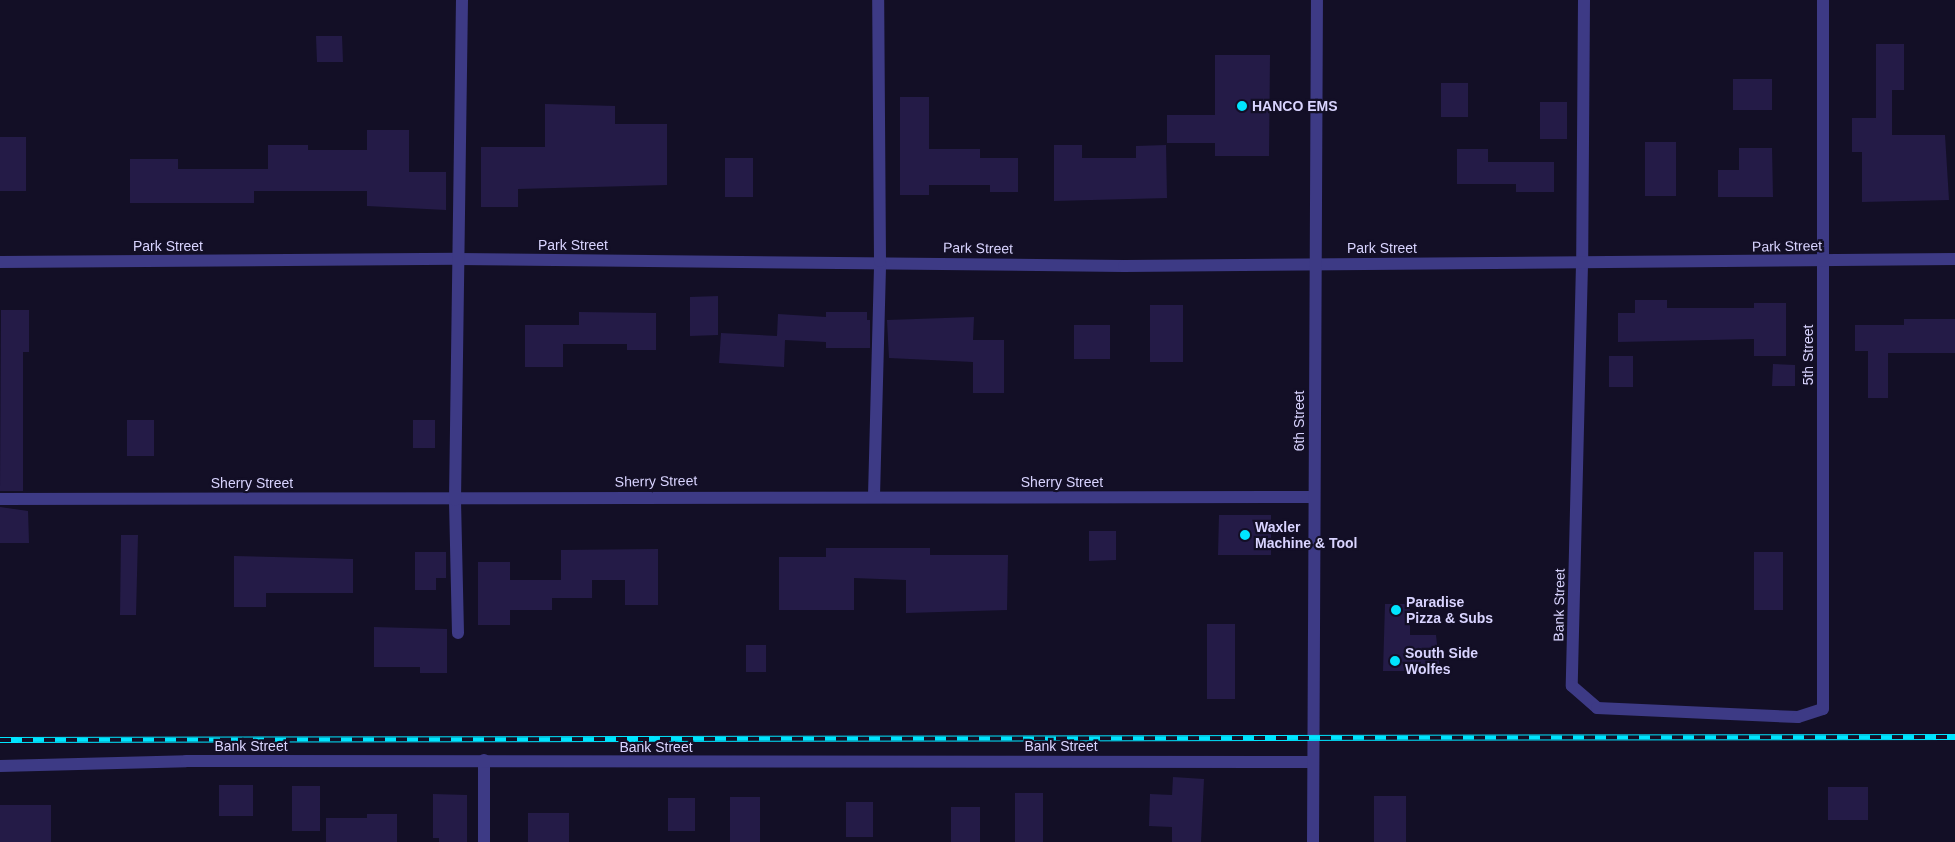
<!DOCTYPE html>
<style>
body{margin:0}
#map{position:relative;width:1955px;height:842px;overflow:hidden;background:#130f26;font-family:Helvetica,sans-serif}
div>[style]{position:absolute}
.building>*{inset:0;background:#241b47}
.minor>*{height:12px;margin:-6px;padding:0 6px;transform-origin:6px;border-radius:6px;background:#3d3a85}
.tertiary>*{height:12px;margin:-6px;padding:0 6px;transform-origin:6px;border-radius:6px;background:#3d3a85}
.rail>*{height:5.5px;margin-top:-2.75px;transform-origin:0;background:repeating-linear-gradient(90deg,#130f26 0 11px,#00e5ff 0 22px);box-sizing:border-box;border-block:1px solid #00e5ff}
.dots>*{width:14px;height:14px;translate:-50% -50%;box-sizing:border-box;border:2px solid #130f26;border-radius:50%}
span{translate:-50% -50%;white-space:nowrap;text-align:center;line-height:1.15;-webkit-text-stroke:4.5px #130f26;paint-order:stroke}
.poi-label{font-size:14px;color:#d9d4ff;font-weight:700}
.left{translate:0 -50%;text-align:left}
.street-label{font-size:14px;color:#d9d4ff}
</style>
<div id="map">
<div class="building">
<i style="clip-path:polygon(316px 36px,342px 36px,343px 62px,317px 62px)"></i>
<i style="clip-path:polygon(1876px 44px,1904px 44px,1904px 90px,1892px 90px,1892px 135px,1945px 135px,1949px 200px,1862px 202px,1862px 152px,1852px 152px,1852px 118px,1876px 118px)"></i>
<i style="clip-path:polygon(1215px 55px,1270px 55px,1269px 156px,1215px 156px,1215px 143px,1167px 143px,1167px 115px,1215px 115px)"></i>
<i style="clip-path:polygon(1733px 79px,1772px 79px,1772px 110px,1733px 110px)"></i>
<i style="clip-path:polygon(1441px 83px,1468px 83px,1468px 117px,1441px 117px)"></i>
<i style="clip-path:polygon(900px 97px,929px 97px,929px 149px,980px 149px,980px 158px,1018px 158px,1018px 192px,990px 192px,990px 185px,929px 185px,929px 195px,900px 195px)"></i>
<i style="clip-path:polygon(1540px 102px,1567px 102px,1567px 139px,1540px 139px)"></i>
<i style="clip-path:polygon(545px 104px,615px 106px,615px 124px,667px 124px,667px 185px,518px 189px,518px 207px,481px 207px,481px 147px,545px 147px)"></i>
<i style="clip-path:polygon(367px 130px,409px 130px,409px 172px,446px 172px,446px 210px,367px 206px,367px 191px,254px 191px,254px 203px,130px 203px,130px 159px,178px 159px,178px 169px,268px 169px,268px 145px,308px 145px,308px 150px,367px 150px)"></i>
<i style="clip-path:polygon(0 137px,26px 137px,26px 191px,0 191px)"></i>
<i style="clip-path:polygon(1645px 142px,1676px 142px,1676px 196px,1645px 196px)"></i>
<i style="clip-path:polygon(1054px 145px,1082px 145px,1082px 158px,1136px 158px,1136px 146px,1166px 145px,1167px 198px,1054px 201px)"></i>
<i style="clip-path:polygon(1739px 148px,1772px 148px,1773px 197px,1718px 197px,1718px 170px,1739px 170px)"></i>
<i style="clip-path:polygon(1457px 149px,1488px 149px,1488px 162px,1554px 162px,1554px 192px,1516px 192px,1516px 184px,1457px 184px)"></i>
<i style="clip-path:polygon(725px 158px,753px 158px,753px 197px,725px 197px)"></i>
<i style="clip-path:polygon(718px 296px,718px 335px,690px 336px,690px 297px)"></i>
<i style="clip-path:polygon(1635px 300px,1667px 300px,1667px 308px,1754px 308px,1754px 303px,1786px 303px,1786px 356px,1754px 356px,1754px 339px,1618px 342px,1618px 313px,1635px 313px)"></i>
<i style="clip-path:polygon(1150px 305px,1183px 305px,1183px 362px,1150px 362px)"></i>
<i style="clip-path:polygon(1px 310px,29px 310px,29px 352px,23px 352px,23px 491px,0 491px)"></i>
<i style="clip-path:polygon(579px 312px,656px 313px,656px 350px,627px 350px,627px 344px,563px 344px,563px 367px,525px 367px,525px 325px,579px 325px)"></i>
<i style="clip-path:polygon(826px 312px,867px 312px,867px 320px,870px 320px,870px 348px,826px 348px,826px 342px,785px 340px,784px 367px,719px 363px,721px 333px,777px 336px,778px 314px,826px 317px)"></i>
<i style="clip-path:polygon(974px 317px,973px 340px,1004px 340px,1004px 393px,973px 393px,973px 362px,889px 358px,887px 320px)"></i>
<i style="clip-path:polygon(1904px 319px,1955px 319px,1955px 353px,1888px 353px,1888px 398px,1868px 398px,1868px 351px,1855px 351px,1855px 325px,1904px 325px)"></i>
<i style="clip-path:polygon(1074px 325px,1110px 325px,1110px 359px,1074px 359px)"></i>
<i style="clip-path:polygon(1609px 356px,1633px 356px,1633px 387px,1609px 387px)"></i>
<i style="clip-path:polygon(1773px 364px,1795px 365px,1795px 386px,1772px 386px)"></i>
<i style="clip-path:polygon(127px 420px,154px 420px,154px 456px,127px 456px)"></i>
<i style="clip-path:polygon(413px 420px,435px 420px,435px 448px,413px 448px)"></i>
<i style="clip-path:polygon(0 507px,28px 511px,29px 543px,0 543px)"></i>
<i style="clip-path:polygon(1219px 515px,1271px 515px,1271px 555px,1218px 555px)"></i>
<i style="clip-path:polygon(1089px 531px,1116px 531px,1116px 560px,1089px 561px)"></i>
<i style="clip-path:polygon(121px 535px,138px 535px,136px 615px,120px 615px)"></i>
<i style="clip-path:polygon(826px 548px,930px 548px,930px 555px,1008px 555px,1007px 610px,906px 613px,906px 580px,854px 578px,854px 610px,779px 610px,779px 557px,826px 557px)"></i>
<i style="clip-path:polygon(658px 549px,658px 605px,625px 605px,625px 580px,592px 580px,592px 598px,552px 598px,552px 610px,510px 610px,510px 625px,478px 625px,478px 562px,510px 562px,510px 580px,561px 580px,561px 550px)"></i>
<i style="clip-path:polygon(415px 552px,446px 552px,446px 578px,436px 578px,436px 590px,415px 590px)"></i>
<i style="clip-path:polygon(1754px 552px,1783px 552px,1783px 610px,1754px 610px)"></i>
<i style="clip-path:polygon(234px 556px,353px 559px,353px 593px,266px 593px,266px 607px,234px 607px)"></i>
<i style="clip-path:polygon(1385px 604px,1410px 604px,1410px 635px,1436px 635px,1440px 671px,1383px 671px)"></i>
<i style="clip-path:polygon(1207px 624px,1235px 624px,1235px 699px,1207px 699px)"></i>
<i style="clip-path:polygon(374px 627px,447px 629px,447px 673px,420px 673px,420px 667px,374px 667px)"></i>
<i style="clip-path:polygon(746px 645px,766px 645px,766px 672px,746px 672px)"></i>
<i style="clip-path:polygon(1173px 777px,1204px 779px,1201px 842px,1172px 842px,1172px 827px,1149px 826px,1150px 794px,1172px 795px)"></i>
<i style="clip-path:polygon(219px 785px,253px 785px,253px 816px,219px 816px)"></i>
<i style="clip-path:polygon(292px 786px,320px 786px,320px 831px,292px 831px)"></i>
<i style="clip-path:polygon(1828px 787px,1868px 787px,1868px 820px,1828px 820px)"></i>
<i style="clip-path:polygon(1015px 793px,1043px 793px,1043px 842px,1015px 842px)"></i>
<i style="clip-path:polygon(433px 794px,467px 795px,467px 842px,439px 842px,439px 838px,433px 838px)"></i>
<i style="clip-path:polygon(1374px 796px,1406px 796px,1406px 842px,1374px 842px)"></i>
<i style="clip-path:polygon(730px 797px,760px 797px,760px 842px,730px 842px)"></i>
<i style="clip-path:polygon(668px 798px,695px 798px,695px 831px,668px 831px)"></i>
<i style="clip-path:polygon(846px 802px,873px 802px,873px 837px,846px 837px)"></i>
<i style="clip-path:polygon(0 805px,51px 805px,51px 842px,0 842px)"></i>
<i style="clip-path:polygon(951px 807px,980px 807px,980px 842px,951px 842px)"></i>
<i style="clip-path:polygon(528px 813px,569px 813px,569px 842px,528px 842px)"></i>
<i style="clip-path:polygon(367px 814px,397px 814px,397px 842px,326px 842px,326px 818px,367px 818px)"></i>
</div>
<div class="minor">
<i style="left:1584px;top:0;width:264px;rotate:90.4deg"></i>
<i style="left:1582px;top:264px;width:422px;rotate:91.4deg"></i>
<i style="left:1572px;top:686px;width:33px;rotate:41deg"></i>
<i style="left:1597px;top:708px;width:201px;rotate:2.6deg"></i>
<i style="left:1798px;top:717px;width:26px;rotate:-18deg"></i>
<i style="left:1823px;top:709px;width:709px;rotate:-90deg"></i>
<i style="left:0;top:262px;width:458px;rotate:-0.4deg"></i>
<i style="left:458px;top:259px;width:666px;rotate:0.6deg"></i>
<i style="left:1124px;top:266px;width:831px;rotate:-0.48deg"></i>
<i style="left:874px;top:496px;width:235px;rotate:-88.5deg"></i>
<i style="left:880px;top:261px;width:261px;rotate:-90.4deg"></i>
<i style="left:0;top:499px;width:1313px;rotate:-0.09deg"></i>
<i style="left:458px;top:633px;width:133px;rotate:-91.3deg"></i>
<i style="left:455px;top:500px;width:500px;rotate:-89.2deg"></i>
<i style="left:484px;top:760px;width:82px;rotate:90deg"></i>
<i style="left:0;top:766px;width:186px;rotate:-1.5deg"></i>
<i style="left:186px;top:761px;width:1127px;rotate:0.05deg"></i>
</div>
<div class="tertiary">
<i style="left:1313px;top:842px;width:842px;rotate:-89.73deg"></i>
</div>
<div class="rail">
<i style="left:0;top:740px;width:1955px;rotate:-0.09deg"></i>
</div>
<div class="dots">
<i style="left:1242px;top:106px;background:#00e5ff"></i>
<i style="left:1245px;top:535px;background:#00e5ff"></i>
<i style="left:1396px;top:610px;background:#00e5ff"></i>
<i style="left:1395px;top:661px;background:#00e5ff"></i>
</div>
<div class="poi-label">
<span class="left" style="left:1252px;top:106px">HANCO EMS</span>
<span class="left" style="left:1255px;top:535px">Waxler<br>Machine &amp; Tool</span>
<span class="left" style="left:1406px;top:610px">Paradise<br>Pizza &amp; Subs</span>
<span class="left" style="left:1405px;top:661px">South Side<br>Wolfes</span>
</div>
<div class="street-label">
<span style="left:573px;top:245px">Park Street</span>
<span style="left:168px;top:246px">Park Street</span>
<span style="left:1787px;top:246px;rotate:-1deg">Park Street</span>
<span style="left:978px;top:248px;rotate:1deg">Park Street</span>
<span style="left:1382px;top:248px">Park Street</span>
<span style="left:1808px;top:355px;rotate:-90deg">5th Street</span>
<span style="left:1299px;top:421px;rotate:-90deg">6th Street</span>
<span style="left:656px;top:481px;rotate:-1deg">Sherry Street</span>
<span style="left:1062px;top:482px">Sherry Street</span>
<span style="left:252px;top:483px">Sherry Street</span>
<span style="left:1559px;top:605px;rotate:-89deg">Bank Street</span>
<span style="left:251px;top:746px">Bank Street</span>
<span style="left:1061px;top:746px">Bank Street</span>
<span style="left:656px;top:747px">Bank Street</span>
</div>
</div>
